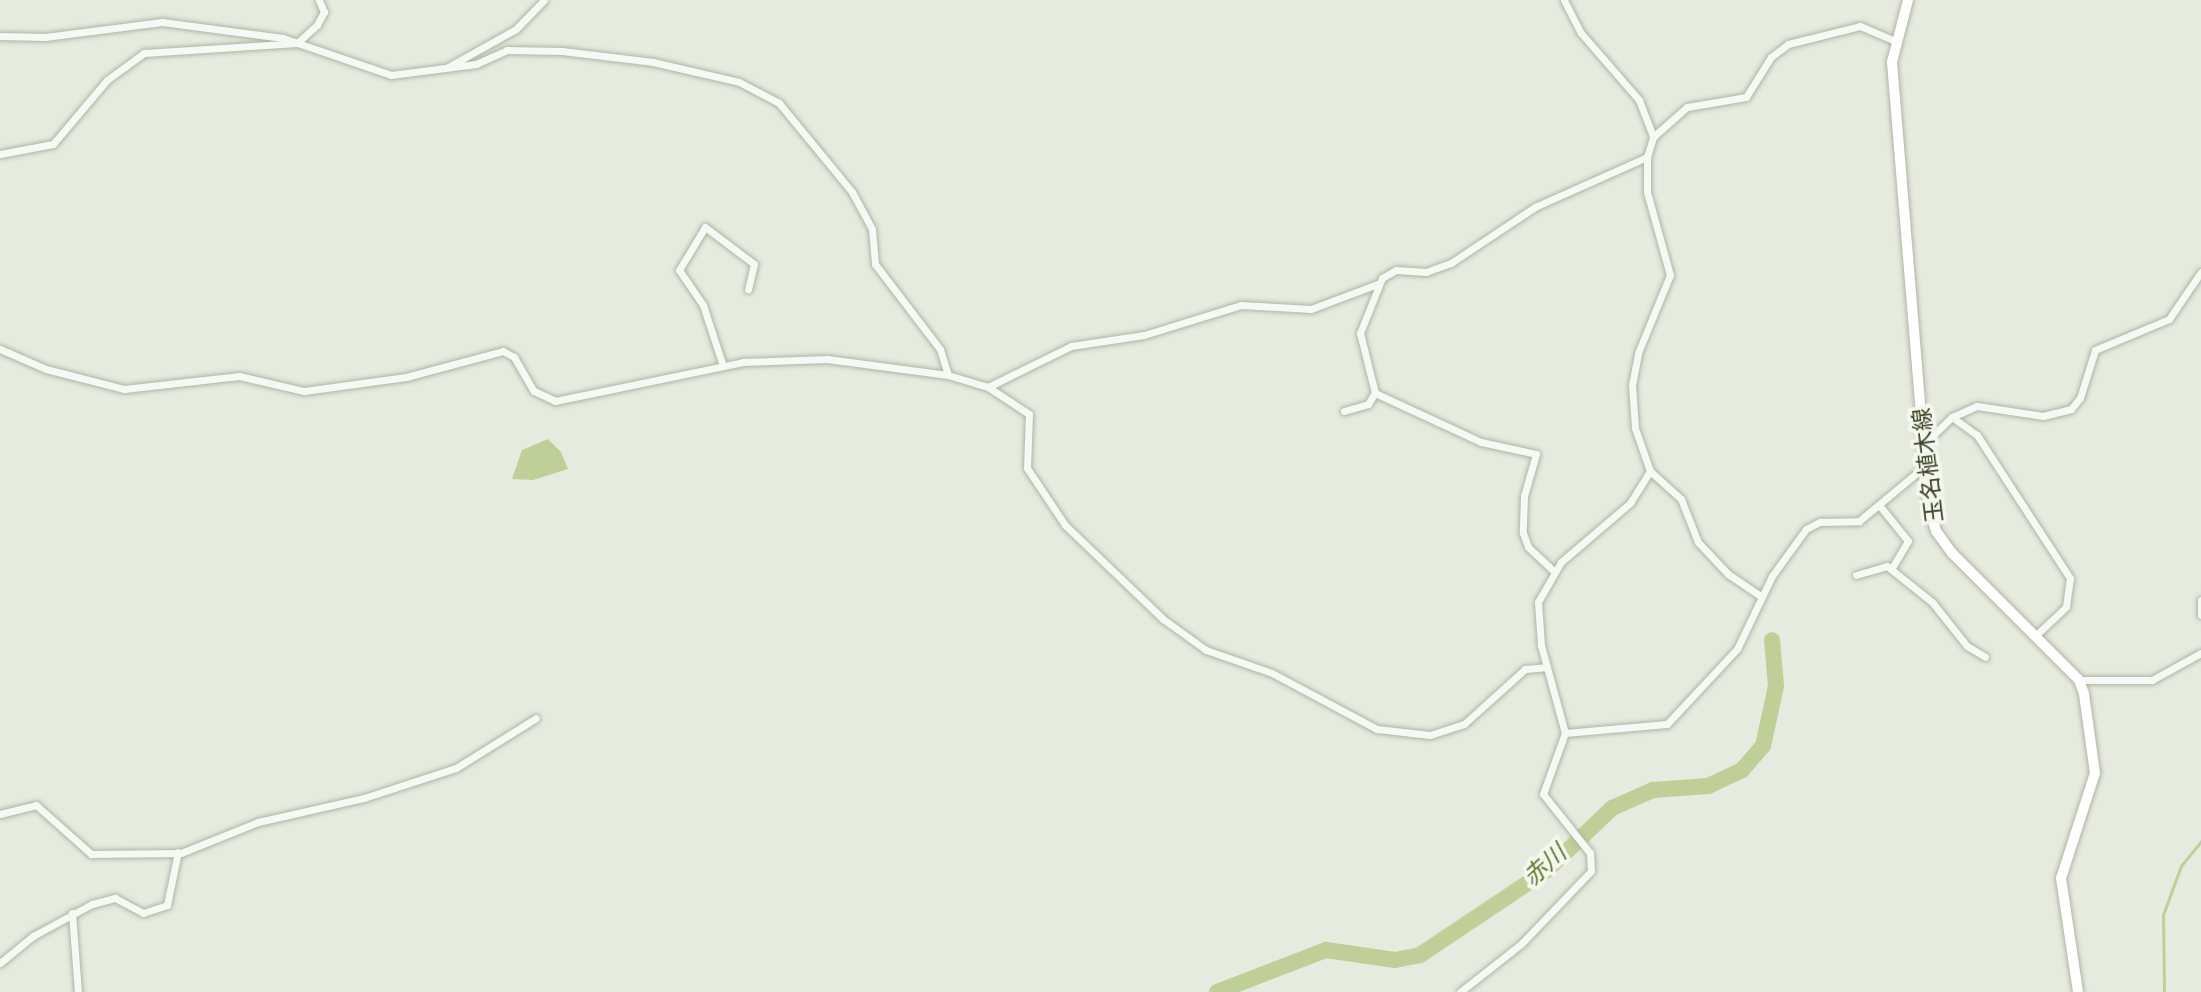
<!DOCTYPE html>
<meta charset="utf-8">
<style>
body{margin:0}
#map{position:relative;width:2201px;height:992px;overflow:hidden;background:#e6eadf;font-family:Roboto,"Noto Sans JP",sans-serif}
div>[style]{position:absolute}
.water>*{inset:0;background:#c0ce97}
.stream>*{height:2.5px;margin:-1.25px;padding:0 1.25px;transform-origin:1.25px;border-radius:1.25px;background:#c0ce97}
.river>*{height:16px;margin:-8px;padding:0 8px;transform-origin:8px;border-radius:8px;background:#c0ce97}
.roads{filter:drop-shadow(0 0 2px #afb5a4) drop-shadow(0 0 2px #afb5a4)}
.street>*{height:7px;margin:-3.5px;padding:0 3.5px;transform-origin:3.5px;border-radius:3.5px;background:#f6f8f3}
.secondary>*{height:10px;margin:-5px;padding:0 5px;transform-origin:5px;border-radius:5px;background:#fff}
span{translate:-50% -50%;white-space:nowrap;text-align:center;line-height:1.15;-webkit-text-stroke:7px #f5f7ef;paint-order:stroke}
.street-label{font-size:23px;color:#394327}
.water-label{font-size:24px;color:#61762c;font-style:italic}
</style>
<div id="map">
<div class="water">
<i style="clip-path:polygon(548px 439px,561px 452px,568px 469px,533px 480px,512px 479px,522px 450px)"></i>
</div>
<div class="stream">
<i style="left:2164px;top:992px;width:77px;rotate:-90.7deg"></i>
<i style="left:2163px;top:915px;width:52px;rotate:-69.8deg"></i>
<i style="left:2181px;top:866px;width:32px;rotate:-51deg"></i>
</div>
<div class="river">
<i style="left:1217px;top:992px;width:117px;rotate:-21.1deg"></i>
<i style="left:1326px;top:950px;width:70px;rotate:8.2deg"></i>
<i style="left:1395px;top:960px;width:25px;rotate:-11deg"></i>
<i style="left:1420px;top:955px;width:153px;rotate:-33.8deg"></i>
<i style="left:1547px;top:870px;width:90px;rotate:-43.6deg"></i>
<i style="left:1612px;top:808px;width:45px;rotate:-23.7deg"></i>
<i style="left:1653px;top:790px;width:55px;rotate:-4.2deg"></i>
<i style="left:1708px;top:786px;width:38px;rotate:-25deg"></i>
<i style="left:1742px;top:770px;width:32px;rotate:-49deg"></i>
<i style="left:1763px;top:746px;width:61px;rotate:-77.8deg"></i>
<i style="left:1776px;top:686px;width:46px;rotate:-95deg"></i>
</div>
<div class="roads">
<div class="street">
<i style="left:1564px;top:0;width:37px;rotate:63deg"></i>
<i style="left:1581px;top:33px;width:89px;rotate:49.1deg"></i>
<i style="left:1639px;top:100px;width:40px;rotate:69deg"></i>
<i style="left:0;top:36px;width:45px;rotate:1.3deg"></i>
<i style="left:45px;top:37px;width:118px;rotate:-7.3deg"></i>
<i style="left:162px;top:22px;width:122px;rotate:7.5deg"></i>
<i style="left:283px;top:38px;width:114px;rotate:18.9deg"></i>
<i style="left:391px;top:75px;width:86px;rotate:-7.4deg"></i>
<i style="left:476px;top:64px;width:34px;rotate:-24deg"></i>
<i style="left:507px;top:50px;width:55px;rotate:1deg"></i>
<i style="left:562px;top:51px;width:92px;rotate:6.9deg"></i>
<i style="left:653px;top:62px;width:88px;rotate:13.1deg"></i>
<i style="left:739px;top:82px;width:45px;rotate:27.7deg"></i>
<i style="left:779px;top:103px;width:115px;rotate:50.6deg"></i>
<i style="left:852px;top:192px;width:42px;rotate:61.6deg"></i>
<i style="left:872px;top:229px;width:35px;rotate:85deg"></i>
<i style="left:875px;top:264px;width:107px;rotate:52.6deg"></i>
<i style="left:940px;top:349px;width:27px;rotate:73deg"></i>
<i style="left:448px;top:67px;width:78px;rotate:-29.2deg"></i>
<i style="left:516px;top:29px;width:40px;rotate:-46deg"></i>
<i style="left:0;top:154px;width:54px;rotate:-10.7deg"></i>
<i style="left:53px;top:144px;width:84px;rotate:-49.8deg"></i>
<i style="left:107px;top:80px;width:46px;rotate:-36.1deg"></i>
<i style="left:144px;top:53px;width:153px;rotate:-3.7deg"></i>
<i style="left:297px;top:43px;width:27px;rotate:-42deg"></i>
<i style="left:317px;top:25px;width:15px;rotate:-62deg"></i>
<i style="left:324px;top:12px;width:13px;rotate:-113deg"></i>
<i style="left:0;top:349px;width:50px;rotate:23.5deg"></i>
<i style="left:46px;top:369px;width:81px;rotate:14.4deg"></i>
<i style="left:124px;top:389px;width:116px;rotate:-6.4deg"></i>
<i style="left:239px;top:376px;width:67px;rotate:13deg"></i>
<i style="left:304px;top:391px;width:103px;rotate:-7.8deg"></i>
<i style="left:406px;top:377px;width:100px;rotate:-15deg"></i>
<i style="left:503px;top:351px;width:13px;rotate:29deg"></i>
<i style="left:514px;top:357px;width:39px;rotate:60deg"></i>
<i style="left:534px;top:391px;width:23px;rotate:25deg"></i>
<i style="left:555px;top:401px;width:192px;rotate:-11.7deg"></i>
<i style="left:743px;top:362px;width:84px;rotate:-2deg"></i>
<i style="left:827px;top:359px;width:122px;rotate:7.5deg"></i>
<i style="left:948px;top:375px;width:42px;rotate:16.7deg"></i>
<i style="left:988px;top:387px;width:93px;rotate:-26.3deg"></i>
<i style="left:1071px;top:346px;width:74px;rotate:-8.6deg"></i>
<i style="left:1144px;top:335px;width:102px;rotate:-17.2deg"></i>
<i style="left:1241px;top:305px;width:70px;rotate:3.3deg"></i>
<i style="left:1311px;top:309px;width:71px;rotate:-20.7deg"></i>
<i style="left:723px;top:366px;width:64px;rotate:-108.2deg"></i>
<i style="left:703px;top:305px;width:42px;rotate:-124.4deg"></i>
<i style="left:679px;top:270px;width:50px;rotate:-58.8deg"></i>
<i style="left:705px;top:227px;width:61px;rotate:37.1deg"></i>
<i style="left:754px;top:264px;width:26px;rotate:103deg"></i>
<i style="left:988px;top:387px;width:49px;rotate:33.4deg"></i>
<i style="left:1029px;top:414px;width:54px;rotate:92.1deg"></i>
<i style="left:1027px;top:468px;width:69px;rotate:56.3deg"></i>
<i style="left:1065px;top:525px;width:136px;rotate:43.8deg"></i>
<i style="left:1163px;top:619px;width:53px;rotate:35.8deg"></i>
<i style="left:1206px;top:650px;width:70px;rotate:19.2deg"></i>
<i style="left:1272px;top:673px;width:119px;rotate:28.1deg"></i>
<i style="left:1377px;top:729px;width:53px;rotate:6.5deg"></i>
<i style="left:1430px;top:735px;width:36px;rotate:-18deg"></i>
<i style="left:1464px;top:724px;width:82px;rotate:-42deg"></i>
<i style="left:1525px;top:669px;width:21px;rotate:-5deg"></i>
<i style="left:1375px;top:393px;width:117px;rotate:24.8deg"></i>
<i style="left:1481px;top:442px;width:56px;rotate:12.3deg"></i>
<i style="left:1536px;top:454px;width:44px;rotate:105.9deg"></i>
<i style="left:1524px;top:496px;width:37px;rotate:92deg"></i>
<i style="left:1523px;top:533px;width:15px;rotate:70deg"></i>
<i style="left:1528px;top:547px;width:35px;rotate:43deg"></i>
<i style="left:1344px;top:411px;width:25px;rotate:-16deg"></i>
<i style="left:1368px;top:404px;width:13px;rotate:-58deg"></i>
<i style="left:1375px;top:393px;width:62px;rotate:-104deg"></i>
<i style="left:1360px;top:333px;width:59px;rotate:-68.2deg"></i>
<i style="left:1382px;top:278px;width:16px;rotate:-30deg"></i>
<i style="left:1396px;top:270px;width:30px;rotate:4deg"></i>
<i style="left:1426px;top:272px;width:27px;rotate:-20deg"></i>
<i style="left:1451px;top:263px;width:101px;rotate:-33.7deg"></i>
<i style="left:1535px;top:207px;width:123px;rotate:-24.1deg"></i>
<i style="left:1952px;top:417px;width:31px;rotate:36deg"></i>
<i style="left:1977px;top:435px;width:171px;rotate:57deg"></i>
<i style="left:2070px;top:578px;width:29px;rotate:98deg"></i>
<i style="left:2066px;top:607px;width:41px;rotate:137deg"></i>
<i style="left:1925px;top:443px;width:37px;rotate:-44deg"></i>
<i style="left:1952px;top:417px;width:27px;rotate:-24deg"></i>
<i style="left:1977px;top:406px;width:67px;rotate:8.6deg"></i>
<i style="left:2043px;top:416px;width:29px;rotate:-14deg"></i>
<i style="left:2071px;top:409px;width:14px;rotate:-51deg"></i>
<i style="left:2080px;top:398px;width:50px;rotate:-72.6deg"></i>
<i style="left:2095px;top:350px;width:80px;rotate:-22.7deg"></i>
<i style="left:2169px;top:319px;width:57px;rotate:-55.8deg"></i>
<i style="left:1879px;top:505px;width:46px;rotate:51.1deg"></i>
<i style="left:1908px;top:541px;width:33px;rotate:121deg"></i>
<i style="left:1856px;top:575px;width:32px;rotate:-16deg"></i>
<i style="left:1887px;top:566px;width:58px;rotate:38.7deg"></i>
<i style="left:1932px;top:602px;width:56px;rotate:51.5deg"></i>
<i style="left:1967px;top:646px;width:21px;rotate:31deg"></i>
<i style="left:1762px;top:597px;width:41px;rotate:-145.9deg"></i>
<i style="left:1728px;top:574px;width:44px;rotate:-133.2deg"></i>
<i style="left:1698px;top:542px;width:46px;rotate:-111.6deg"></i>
<i style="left:1681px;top:499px;width:42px;rotate:-137.9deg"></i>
<i style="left:1650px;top:471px;width:46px;rotate:-109.2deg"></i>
<i style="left:1635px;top:428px;width:43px;rotate:-94deg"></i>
<i style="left:1632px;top:385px;width:33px;rotate:-79deg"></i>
<i style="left:1638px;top:353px;width:84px;rotate:-67.7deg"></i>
<i style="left:1670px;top:275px;width:86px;rotate:-105.5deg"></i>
<i style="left:1647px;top:192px;width:35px;rotate:-90deg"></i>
<i style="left:1647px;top:157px;width:21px;rotate:-73deg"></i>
<i style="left:1653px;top:137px;width:45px;rotate:-41.4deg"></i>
<i style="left:1687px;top:107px;width:60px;rotate:-9.6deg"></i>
<i style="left:1746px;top:97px;width:47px;rotate:-58deg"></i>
<i style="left:1771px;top:57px;width:21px;rotate:-37deg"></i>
<i style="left:1788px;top:44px;width:74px;rotate:-14deg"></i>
<i style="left:1860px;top:26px;width:38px;rotate:23deg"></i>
<i style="left:2201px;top:600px;width:15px;rotate:90deg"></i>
<i style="left:2079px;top:680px;width:73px"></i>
<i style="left:2152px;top:680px;width:56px;rotate:-28.9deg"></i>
<i style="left:1565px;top:733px;width:91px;rotate:-105.3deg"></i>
<i style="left:1541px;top:645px;width:43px;rotate:-94deg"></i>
<i style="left:1538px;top:602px;width:46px;rotate:-60.1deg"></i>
<i style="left:1561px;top:562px;width:91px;rotate:-40.5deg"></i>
<i style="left:1630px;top:503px;width:38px;rotate:-58deg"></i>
<i style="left:0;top:814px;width:37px;rotate:-14deg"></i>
<i style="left:36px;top:805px;width:74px;rotate:41.7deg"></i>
<i style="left:91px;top:854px;width:90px;rotate:-0.6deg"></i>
<i style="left:181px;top:853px;width:83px;rotate:-21.9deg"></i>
<i style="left:258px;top:822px;width:109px;rotate:-12.8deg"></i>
<i style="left:364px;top:798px;width:97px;rotate:-18.1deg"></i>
<i style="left:456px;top:768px;width:94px;rotate:-32deg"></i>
<i style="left:72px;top:913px;width:79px;rotate:85.7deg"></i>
<i style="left:0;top:963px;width:43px;rotate:-39.3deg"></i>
<i style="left:33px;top:936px;width:67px;rotate:-28.5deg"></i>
<i style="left:92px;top:904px;width:24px;rotate:-15deg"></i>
<i style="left:115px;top:898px;width:32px;rotate:28deg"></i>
<i style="left:143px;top:913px;width:25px;rotate:-18deg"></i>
<i style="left:167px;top:905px;width:54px;rotate:-78.3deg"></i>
<i style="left:1460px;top:992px;width:78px;rotate:-38.2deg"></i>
<i style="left:1521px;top:944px;width:101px;rotate:-46.2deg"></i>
<i style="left:1591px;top:871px;width:18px;rotate:-93deg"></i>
<i style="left:1590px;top:853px;width:75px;rotate:-128.5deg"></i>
<i style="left:1543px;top:794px;width:65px;rotate:-70.2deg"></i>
<i style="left:1565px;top:733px;width:102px;rotate:-5deg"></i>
<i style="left:1667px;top:724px;width:103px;rotate:-47deg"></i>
<i style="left:1737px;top:649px;width:81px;rotate:-64.4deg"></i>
<i style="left:1772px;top:576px;width:58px;rotate:-54.1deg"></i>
<i style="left:1806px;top:529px;width:16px;rotate:-27deg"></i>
<i style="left:1820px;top:522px;width:39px;rotate:-1deg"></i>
<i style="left:1859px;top:521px;width:86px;rotate:-39.8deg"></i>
</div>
<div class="secondary">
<i style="left:1908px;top:0;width:64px;rotate:104.5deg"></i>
<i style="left:1892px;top:62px;width:449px;rotate:85.3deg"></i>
<i style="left:1929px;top:509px;width:23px;rotate:72deg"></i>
<i style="left:1936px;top:531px;width:27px;rotate:54deg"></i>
<i style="left:1952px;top:553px;width:180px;rotate:45deg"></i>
<i style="left:2079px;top:680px;width:15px;rotate:70deg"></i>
<i style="left:2084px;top:694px;width:80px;rotate:82.1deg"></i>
<i style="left:2095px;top:773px;width:110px;rotate:107.9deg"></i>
<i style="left:2061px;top:878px;width:115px;rotate:81.5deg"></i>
</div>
</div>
<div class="street-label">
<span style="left:1929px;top:465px;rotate:-97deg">玉名植木線</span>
</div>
<div class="water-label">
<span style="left:1545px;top:866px;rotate:-42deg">赤川</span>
</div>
</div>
